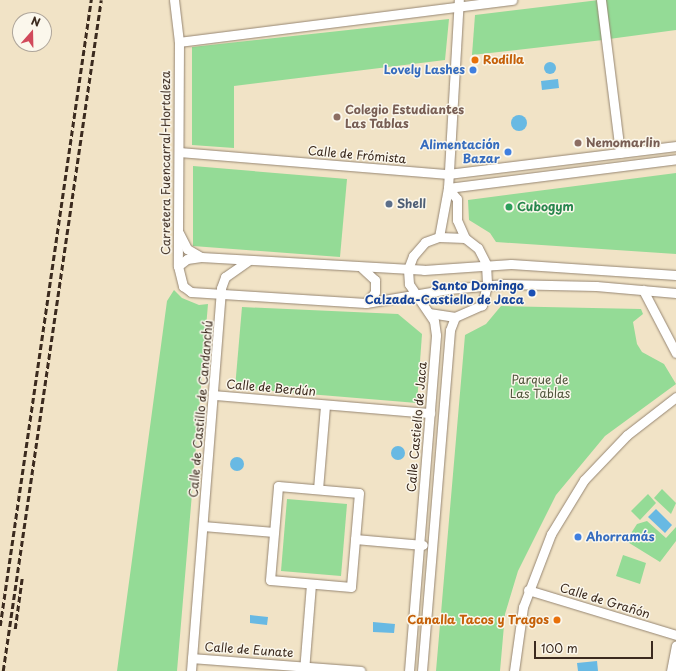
<!DOCTYPE html>
<meta charset="utf-8">
<style>
body{margin:0}
#map{position:relative;width:676px;height:671px;overflow:hidden;background:#f1e3c6;font-family:"Playpen Sans",sans-serif}
div>[style]{position:absolute}
.green>*{inset:0;background:#94db96}
.water>*{inset:0;background:#68b9e3}
.round{border-radius:50%}
.roads{filter:drop-shadow(0 0 1px #968672) drop-shadow(0 0 1px #968672)}
.minor>*{height:9px;margin:-4.5px;padding:0 4.5px;transform-origin:4.5px;border-radius:4.5px;background:#fff}
.rail>*{height:2.5px;margin-top:-1.25px;transform-origin:0;background:repeating-linear-gradient(90deg,#3b2a1e 0 6px,transparent 0 9px)}
.dots>*{width:11px;height:11px;translate:-50% -50%;box-sizing:border-box;border:2px solid #fbf7ec;border-radius:50%}
span{translate:-50% -50%;white-space:nowrap;text-align:center;line-height:1.15;-webkit-text-stroke:3px #fbf7ec;paint-order:stroke}
.food-label{font-size:12px;color:#c56008;font-weight:700}
.left{translate:0 -50%;text-align:left}
.right{translate:-100% -50%;text-align:right}
.shop-label{font-size:12px;color:#366cbe;font-weight:700}
.education-label{font-size:12px;color:#785e54;font-weight:700}
.street-label{font-size:12px;color:#3b2a1e}
.service-label{font-size:12px;color:#4e5e75;font-weight:700}
.leisure-label{font-size:12px;color:#27864d;font-weight:700}
.transit-label{font-size:12px;color:#164399;font-weight:700}
.park-label{font-size:12px;color:#51563c}
.north{position:absolute;left:12px;top:12px;width:40px;height:40px;box-sizing:border-box;background:#fbf7ec;border:1px solid #aea59a;border-radius:50%;rotate:20deg;font-size:11px;font-weight:700;line-height:16px;text-align:center;color:#3b2a1e}
.north::after{content:'';display:block;margin:auto;width:14px;height:18px;background:#d1495b;clip-path:polygon(50% 0,100% 100%,50% 72%,0 100%)}
.scale{position:absolute;left:534px;top:641px;width:119px;height:18px;box-sizing:border-box;border:2px solid #3b2a1e;border-top:0;padding-left:5px;font-size:12px;line-height:14px;white-space:nowrap;color:#3b2a1e;-webkit-text-stroke:3px #fbf7ec;paint-order:stroke}
</style>
<div id="map">
<div class="green">
<i style="clip-path:polygon(599px 0,603px 40px,472px 55px,475px 15px)"></i>
<i style="clip-path:polygon(604px 0,676px 0,676px 30px,609px 39px)"></i>
<i style="clip-path:polygon(449px 19px,445px 60px,234px 86px,234px 148px,192px 145px,192px 47px)"></i>
<i style="clip-path:polygon(193px 166px,347px 179px,340px 257px,193px 246px)"></i>
<i style="clip-path:polygon(676px 173px,676px 254px,496px 242px,490px 233px,469px 220px,468px 200px)"></i>
<i style="clip-path:polygon(174px 290px,182px 298px,199px 305px,208px 304px,177px 671px,117px 671px,167px 301px)"></i>
<i style="clip-path:polygon(501px 306px,641px 309px,643px 314px,633px 322px,637px 344px,642px 352px,664px 364px,676px 384px,605px 436px,556px 495px,518px 571px,505px 614px,500px 671px,436px 671px,465px 335px,486px 324px)"></i>
<i style="clip-path:polygon(242px 307px,398px 314px,422px 334px,417px 403px,235px 388px)"></i>
<i style="clip-path:polygon(662px 489px,676px 503px,671px 514px,654px 498px)"></i>
<i style="clip-path:polygon(648px 494px,656px 503px,640px 520px,631px 511px)"></i>
<i style="clip-path:polygon(287px 499px,347px 504px,341px 576px,281px 571px)"></i>
<i style="clip-path:polygon(647px 521px,666px 538px,676px 527px,676px 541px,660px 562px,626px 541px,637px 524px)"></i>
<i style="clip-path:polygon(623px 555px,646px 563px,640px 584px,616px 576px)"></i>
</div>
<div class="water">
<i class="round" style="left:544px;top:62px;width:12px;height:12px"></i>
<i style="clip-path:polygon(558px 79px,559px 88px,542px 90px,541px 81px)"></i>
<i class="round" style="left:511px;top:115px;width:16px;height:16px"></i>
<i class="round" style="left:391px;top:446px;width:14px;height:14px"></i>
<i class="round" style="left:230px;top:457px;width:14px;height:14px"></i>
<i style="clip-path:polygon(656px 509px,672px 525px,665px 533px,648px 517px)"></i>
<i style="clip-path:polygon(250px 615px,268px 617px,267px 625px,250px 623px)"></i>
<i style="clip-path:polygon(373px 622px,395px 624px,394px 633px,373px 632px)"></i>
<i style="clip-path:polygon(597px 661px,598px 671px,578px 671px,577px 663px)"></i>
</div>
<div class="roads">
<div class="minor">
<i style="left:174px;top:0;width:42px;rotate:83.2deg"></i>
<i style="left:179px;top:42px;width:224px;rotate:90.3deg"></i>
<i style="left:178px;top:266px;width:21px;rotate:76deg"></i>
<i style="left:183px;top:286px;width:10px;rotate:37deg"></i>
<i style="left:191px;top:292px;width:175px;rotate:3.6deg"></i>
<i style="left:366px;top:303px;width:84px;rotate:-9.6deg"></i>
<i style="left:449px;top:289px;width:56px;rotate:-5.1deg"></i>
<i style="left:505px;top:284px;width:91px;rotate:1.3deg"></i>
<i style="left:596px;top:286px;width:80px;rotate:5deg"></i>
<i style="left:601px;top:0;width:154px;rotate:82.9deg"></i>
<i style="left:179px;top:42px;width:336px;rotate:-7.2deg"></i>
<i style="left:179px;top:152px;width:270px;rotate:4.7deg"></i>
<i style="left:448px;top:174px;width:230px;rotate:-7deg"></i>
<i style="left:448px;top:188px;width:230px;rotate:-7.2deg"></i>
<i style="left:448px;top:188px;width:14px;rotate:51deg"></i>
<i style="left:457px;top:199px;width:21px;rotate:90deg"></i>
<i style="left:457px;top:220px;width:20px;rotate:66deg"></i>
<i style="left:179px;top:233px;width:18px;rotate:63deg"></i>
<i style="left:187px;top:249px;width:16px;rotate:30deg"></i>
<i style="left:439px;top:237px;width:50px;rotate:-79.6deg"></i>
<i style="left:448px;top:188px;width:188px;rotate:-86.7deg"></i>
<i style="left:178px;top:266px;width:11px;rotate:-38deg"></i>
<i style="left:187px;top:259px;width:14px;rotate:-8deg"></i>
<i style="left:201px;top:257px;width:223px;rotate:3.3deg"></i>
<i style="left:424px;top:270px;width:87px;rotate:-3.9deg"></i>
<i style="left:511px;top:264px;width:165px;rotate:3.8deg"></i>
<i style="left:362px;top:268px;width:18px;rotate:43deg"></i>
<i style="left:375px;top:280px;width:12px;rotate:90deg"></i>
<i style="left:375px;top:292px;width:14px;rotate:129deg"></i>
<i style="left:643px;top:290px;width:71px;rotate:62.4deg"></i>
<i style="left:214px;top:395px;width:217px;rotate:4.8deg"></i>
<i style="left:278px;top:486px;width:81px;rotate:4.9deg"></i>
<i style="left:359px;top:493px;width:94px;rotate:94.9deg"></i>
<i style="left:351px;top:587px;width:81px;rotate:-175.1deg"></i>
<i style="left:270px;top:580px;width:94px;rotate:-85.1deg"></i>
<i style="left:318px;top:489px;width:84px;rotate:-85.2deg"></i>
<i style="left:203px;top:526px;width:71px;rotate:4.8deg"></i>
<i style="left:355px;top:539px;width:68px;rotate:5deg"></i>
<i style="left:528px;top:590px;width:155px;rotate:16.9deg"></i>
<i style="left:192px;top:658px;width:169px;rotate:4.4deg"></i>
<i style="left:191px;top:671px;width:384px;rotate:-85.5deg"></i>
<i style="left:221px;top:288px;width:12px;rotate:-70deg"></i>
<i style="left:225px;top:277px;width:29px;rotate:-35deg"></i>
<i style="left:304px;top:671px;width:87px;rotate:-85.4deg"></i>
<i style="left:409px;top:671px;width:337px;rotate:-85.4deg"></i>
<i style="left:436px;top:335px;width:14px;rotate:-98deg"></i>
<i style="left:434px;top:321px;width:45px;rotate:-124deg"></i>
<i style="left:409px;top:284px;width:15px;rotate:-94deg"></i>
<i style="left:408px;top:269px;width:14px;rotate:-69deg"></i>
<i style="left:413px;top:256px;width:18px;rotate:-49deg"></i>
<i style="left:425px;top:242px;width:15px;rotate:-20deg"></i>
<i style="left:439px;top:237px;width:26px;rotate:2deg"></i>
<i style="left:465px;top:238px;width:16px;rotate:38deg"></i>
<i style="left:478px;top:248px;width:18px;rotate:63deg"></i>
<i style="left:486px;top:264px;width:21px;rotate:87deg"></i>
<i style="left:487px;top:285px;width:21px;rotate:104deg"></i>
<i style="left:482px;top:305px;width:30px;rotate:156deg"></i>
<i style="left:455px;top:317px;width:25px;rotate:-171deg"></i>
<i style="left:422px;top:671px;width:342px;rotate:-85.3deg"></i>
<i style="left:450px;top:330px;width:14px;rotate:-69deg"></i>
<i style="left:514px;top:671px;width:65px;rotate:-82deg"></i>
<i style="left:523px;top:607px;width:78px;rotate:-69deg"></i>
<i style="left:551px;top:534px;width:63px;rotate:-58.6deg"></i>
<i style="left:584px;top:480px;width:62px;rotate:-46.3deg"></i>
<i style="left:627px;top:435px;width:62px;rotate:-37.8deg"></i>
<i style="left:671px;top:671px;width:26px;rotate:-79deg"></i>
</div>
</div>
<div class="rail">
<i style="left:0;top:626px;width:633px;rotate:-81.73deg"></i>
<i style="left:15px;top:629px;width:51px;rotate:-82.2deg"></i>
<i style="left:3px;top:671px;width:678px;rotate:-81.69deg"></i>
</div>
<div class="dots">
<i style="left:475px;top:60px;background:#e8710a"></i>
<i style="left:473px;top:70px;background:#3f7fe0"></i>
<i style="left:337px;top:117px;background:#8d6e63"></i>
<i style="left:578px;top:143px;background:#8d6e63"></i>
<i style="left:508px;top:152px;background:#3f7fe0"></i>
<i style="left:389px;top:204px;background:#5c6f8a"></i>
<i style="left:509px;top:207px;background:#2e9e5b"></i>
<i style="left:532px;top:293px;background:#1a4fb4"></i>
<i style="left:578px;top:537px;background:#3f7fe0"></i>
<i style="left:557px;top:620px;background:#e8710a"></i>
</div>
<div class="food-label">
<span class="left" style="left:483px;top:60px">Rodilla</span>
<span class="right" style="left:549px;top:620px">Canalla Tacos y Tragos</span>
</div>
<div class="shop-label">
<span class="right" style="left:465px;top:70px">Lovely Lashes</span>
<span class="right" style="left:500px;top:152px">Alimentación<br>Bazar</span>
<span class="left" style="left:586px;top:537px">Ahorramás</span>
</div>
<div class="education-label">
<span class="left" style="left:345px;top:117px">Colegio Estudiantes<br>Las Tablas</span>
<span class="left" style="left:586px;top:143px">Nemomarlin</span>
</div>
<div class="street-label">
<span style="left:357px;top:155px;rotate:5deg">Calle de Frómista</span>
<span style="left:166px;top:163px;rotate:-90deg">Carretera Fuencarral-Hortaleza</span>
<span style="left:271px;top:388px;rotate:5deg">Calle de Berdún</span>
<span style="left:201px;top:409px;rotate:-85deg">Calle de Castillo de Candanchú</span>
<span style="left:417px;top:427px;rotate:-85deg">Calle Castiello de Jaca</span>
<span style="left:605px;top:601px;rotate:17deg">Calle de Grañón</span>
<span style="left:249px;top:650px;rotate:4deg">Calle de Eunate</span>
</div>
<div class="service-label">
<span class="left" style="left:397px;top:204px">Shell</span>
</div>
<div class="leisure-label">
<span class="left" style="left:517px;top:207px">Cubogym</span>
</div>
<div class="transit-label">
<span class="right" style="left:524px;top:293px">Santo Domingo<br>Calzada-Castiello de Jaca</span>
</div>
<div class="park-label">
<span style="left:540px;top:387px">Parque de<br>Las Tablas</span>
</div>
<div class="north">N</div>
<div class="scale">100 m</div>
</div>
